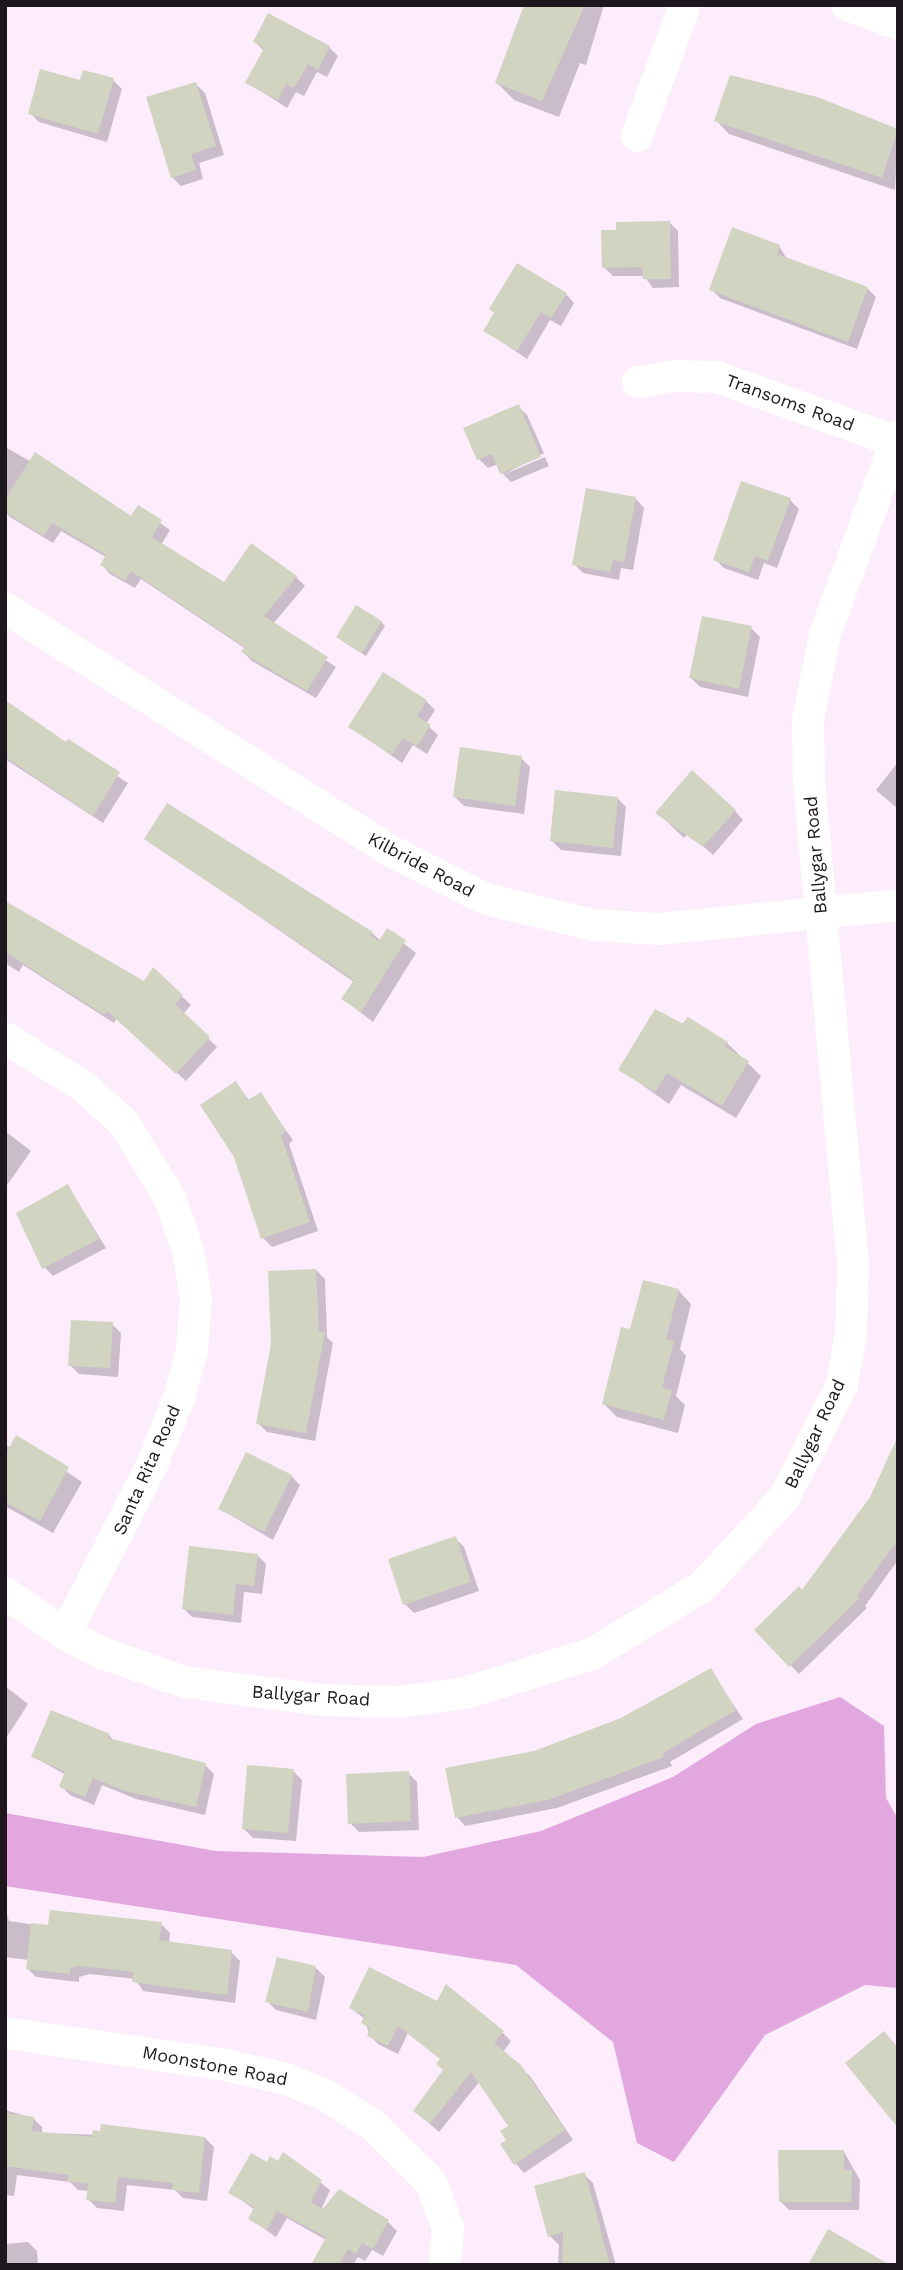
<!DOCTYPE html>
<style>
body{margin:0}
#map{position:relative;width:903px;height:2270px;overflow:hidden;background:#fdecfb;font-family:"Work Sans",sans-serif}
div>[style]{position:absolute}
.forest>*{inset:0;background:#e3a7e0}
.shadow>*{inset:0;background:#0003}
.building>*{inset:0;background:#d0d4c1}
.minor>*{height:32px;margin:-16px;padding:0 16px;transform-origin:16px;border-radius:16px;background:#fff}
span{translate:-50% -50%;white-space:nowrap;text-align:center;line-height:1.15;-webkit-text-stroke:7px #fff;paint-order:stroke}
.street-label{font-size:18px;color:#1e181e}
.frame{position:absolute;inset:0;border:7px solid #1e181e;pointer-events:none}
</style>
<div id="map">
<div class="forest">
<i style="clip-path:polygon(840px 1697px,884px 1726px,886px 1798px,898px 1819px,898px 1988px,865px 1985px,765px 2035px,674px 2162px,637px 2143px,613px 2042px,516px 1965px,5px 1886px,5px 1813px,216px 1851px,423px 1857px,541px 1831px,673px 1777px,756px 1724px)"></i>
</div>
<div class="shadow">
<i style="clip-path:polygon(526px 5px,604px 5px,586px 65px,580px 63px,559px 117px,514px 100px,497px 83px)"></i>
<i style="clip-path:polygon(255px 42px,329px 47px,338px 56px,327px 77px,317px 72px,304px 96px,296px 92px,287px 108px,247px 82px,264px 51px)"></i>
<i style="clip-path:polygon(113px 80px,122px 89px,107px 142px,39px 122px,30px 113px,81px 82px)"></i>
<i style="clip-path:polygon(196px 84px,205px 93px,224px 155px,199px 163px,203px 179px,181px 186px,172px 177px)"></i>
<i style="clip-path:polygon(817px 99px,898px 132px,895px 190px,729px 134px,716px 120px)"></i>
<i style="clip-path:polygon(669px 222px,678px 231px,679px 287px,653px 288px,644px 276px,613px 276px,604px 267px)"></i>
<i style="clip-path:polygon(779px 246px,787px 259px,867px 288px,876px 297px,857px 349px,720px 298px,711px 289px)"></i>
<i style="clip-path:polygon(566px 294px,574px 303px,561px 326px,550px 320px,527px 359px,486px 331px)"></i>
<i style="clip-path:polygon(518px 406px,527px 415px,544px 453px,503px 475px,545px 457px,549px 466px,511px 482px,502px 473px,498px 464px,488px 468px,479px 459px,466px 429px)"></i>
<i style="clip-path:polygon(5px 447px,131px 518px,138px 507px,170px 530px,161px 545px,225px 584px,296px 577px,305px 586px,273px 624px,336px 667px,316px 698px,252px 661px,243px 652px,246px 649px,141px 579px,135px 588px,110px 574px,102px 565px,106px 557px,61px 531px,53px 543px,10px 517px,5px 511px)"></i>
<i style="clip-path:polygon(636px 499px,644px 508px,633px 570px,621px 568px,619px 580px,583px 573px,574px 564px)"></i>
<i style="clip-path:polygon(790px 500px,799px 509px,777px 568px,764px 563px,758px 580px,724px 568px,715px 559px)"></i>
<i style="clip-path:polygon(381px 622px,385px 626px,366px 656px,342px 641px)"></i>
<i style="clip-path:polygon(751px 628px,760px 637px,748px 697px,700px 687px,691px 678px)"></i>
<i style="clip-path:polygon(426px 701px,435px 710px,426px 724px,438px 735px,427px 754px,413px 745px,402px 763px,351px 727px)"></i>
<i style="clip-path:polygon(5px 705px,128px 783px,103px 823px,5px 759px)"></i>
<i style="clip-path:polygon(521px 758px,530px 767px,524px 814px,464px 806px,455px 797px)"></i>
<i style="clip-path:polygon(898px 762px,898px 809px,876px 790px)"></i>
<i style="clip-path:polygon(617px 798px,626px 807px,621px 856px,561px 850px,552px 841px)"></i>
<i style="clip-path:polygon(735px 811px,743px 820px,713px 855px,688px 833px,684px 838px,658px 813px)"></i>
<i style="clip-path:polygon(147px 839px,372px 933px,381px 941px,388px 931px,416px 953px,373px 1022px,343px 999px,354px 982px)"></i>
<i style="clip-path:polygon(5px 903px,145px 983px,154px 970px,191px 1005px,183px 1014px,217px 1047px,186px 1081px,117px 1018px,114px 1023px,23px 965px,19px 972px,5px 963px)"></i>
<i style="clip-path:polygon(688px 1019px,727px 1043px,761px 1076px,736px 1118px,681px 1085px,669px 1104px,621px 1070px)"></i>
<i style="clip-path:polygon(236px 1084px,250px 1101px,260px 1094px,293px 1140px,289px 1144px,318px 1231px,272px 1247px,263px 1238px)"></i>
<i style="clip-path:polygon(5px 1131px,31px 1151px,5px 1188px)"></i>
<i style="clip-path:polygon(68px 1186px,106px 1248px,53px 1276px,44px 1267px)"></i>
<i style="clip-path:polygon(316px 1270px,325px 1279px,327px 1337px,333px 1343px,315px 1441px,267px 1432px,258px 1423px)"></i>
<i style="clip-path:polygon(678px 1290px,691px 1304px,680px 1349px,686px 1356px,676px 1396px,685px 1405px,678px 1433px,617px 1417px,604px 1404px,632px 1332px)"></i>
<i style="clip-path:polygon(112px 1324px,121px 1333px,118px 1377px,79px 1374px,70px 1365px)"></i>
<i style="clip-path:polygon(17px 1438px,82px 1482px,53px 1533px,5px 1506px,5px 1445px,11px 1448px)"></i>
<i style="clip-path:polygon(898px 1440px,898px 1560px,865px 1606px,867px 1608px,799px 1674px,757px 1630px,802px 1592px,871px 1498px)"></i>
<i style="clip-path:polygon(291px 1476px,300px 1485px,273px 1540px,220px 1509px)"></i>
<i style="clip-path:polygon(455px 1538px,464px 1547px,479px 1591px,414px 1613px,405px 1604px)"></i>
<i style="clip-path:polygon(257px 1555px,266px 1564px,262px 1594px,244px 1592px,241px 1623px,192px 1617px,183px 1608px)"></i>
<i style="clip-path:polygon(711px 1671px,743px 1719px,670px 1762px,672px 1766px,557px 1808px,465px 1826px,457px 1817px,534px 1753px,622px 1719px)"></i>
<i style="clip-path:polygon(5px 1686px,28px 1704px,5px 1740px)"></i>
<i style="clip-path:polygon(109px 1735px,115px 1742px,205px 1765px,214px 1774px,205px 1815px,136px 1799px,102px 1785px,94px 1805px,70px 1795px,61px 1786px,66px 1775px,34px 1757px)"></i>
<i style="clip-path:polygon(293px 1771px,302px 1780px,296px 1841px,253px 1838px,244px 1829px)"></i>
<i style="clip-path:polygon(408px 1773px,417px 1782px,419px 1830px,359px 1832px,350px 1823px)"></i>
<i style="clip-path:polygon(5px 1908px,9px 1921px,50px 1927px,161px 1924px,170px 1933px,169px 1943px,231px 1952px,240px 1961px,235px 2003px,143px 1991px,135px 1979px,90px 1974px,79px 1977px,79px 1982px,36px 1977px,27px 1968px,28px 1960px,5px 1957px)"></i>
<i style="clip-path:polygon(316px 1968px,325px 1977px,316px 2020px,276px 2010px,267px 2001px)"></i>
<i style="clip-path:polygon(351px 2008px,502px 2032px,511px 2041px,503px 2052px,530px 2076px,573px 2140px,524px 2173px,516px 2164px,508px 2140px,510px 2127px,480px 2081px,439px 2132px,415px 2111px,445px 2071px,442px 2060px,408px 2033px,398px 2054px,378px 2044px,369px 2035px,365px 2019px)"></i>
<i style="clip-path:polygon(5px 2110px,33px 2118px,42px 2127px,42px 2133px,205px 2138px,214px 2147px,207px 2201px,183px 2198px,175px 2190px,127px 2185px,124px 2211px,97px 2208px,88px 2199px,89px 2191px,78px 2190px,70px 2182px,17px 2175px,14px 2196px,5px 2195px)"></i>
<i style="clip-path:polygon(844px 2152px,860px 2180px,859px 2210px,789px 2210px,780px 2201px)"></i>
<i style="clip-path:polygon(284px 2154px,330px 2190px,321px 2210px,388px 2222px,397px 2231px,383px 2256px,372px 2250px,365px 2261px,358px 2257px,353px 2265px,322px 2265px,326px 2240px,287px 2218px,276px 2237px,250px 2219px,255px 2210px,231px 2192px,268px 2164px,279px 2163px)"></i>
<i style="clip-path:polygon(584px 2174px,593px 2183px,616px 2265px,558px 2265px,559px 2245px,550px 2236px)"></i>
<i style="clip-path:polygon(28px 2242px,37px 2251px,38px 2265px,5px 2265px,5px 2244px)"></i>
</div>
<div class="building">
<i style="clip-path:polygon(524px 5px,585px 5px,542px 101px,495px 83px)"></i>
<i style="clip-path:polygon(268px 13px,330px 46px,318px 70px,308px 64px,294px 88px,286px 84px,278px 100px,245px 83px,264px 48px,253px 42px)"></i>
<i style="clip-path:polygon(40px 69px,80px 80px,83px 70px,114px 78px,98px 134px,28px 114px)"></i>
<i style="clip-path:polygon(730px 75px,817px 97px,898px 129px,882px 178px,714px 121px)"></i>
<i style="clip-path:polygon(196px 82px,216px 146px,191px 154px,196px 170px,171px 178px,146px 97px)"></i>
<i style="clip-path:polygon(670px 221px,671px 279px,643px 279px,642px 267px,602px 268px,601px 230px,616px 230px,616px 222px)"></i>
<i style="clip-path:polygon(732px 227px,780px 245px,777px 254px,868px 287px,848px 342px,709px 290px)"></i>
<i style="clip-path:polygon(517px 263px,567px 293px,551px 318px,541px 312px,517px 351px,483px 331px,494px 313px,489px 309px)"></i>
<i style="clip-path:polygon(519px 404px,541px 457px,500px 474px,492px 454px,477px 460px,463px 428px)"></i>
<i style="clip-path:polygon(35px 452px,131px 516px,138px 505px,162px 520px,152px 537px,224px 582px,251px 543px,297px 576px,264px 616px,328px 657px,307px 691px,241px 652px,245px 647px,131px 571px,125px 581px,100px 565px,106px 555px,52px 523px,44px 536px,5px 512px,5px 499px)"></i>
<i style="clip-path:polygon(741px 481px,791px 498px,768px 561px,755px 556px,749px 572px,713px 560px)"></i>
<i style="clip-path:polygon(586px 488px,636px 497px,624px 562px,613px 560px,610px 572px,572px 565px)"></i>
<i style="clip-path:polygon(356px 605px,382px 621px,362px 653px,336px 637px)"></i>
<i style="clip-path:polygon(702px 616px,752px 626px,739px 689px,689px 678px)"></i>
<i style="clip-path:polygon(383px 672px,427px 700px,417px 716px,431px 725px,417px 746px,403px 738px,392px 755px,348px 727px)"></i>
<i style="clip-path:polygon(5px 700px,66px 742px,68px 739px,120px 772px,93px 816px,5px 757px)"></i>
<i style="clip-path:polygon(460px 747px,522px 756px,515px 806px,453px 797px)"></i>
<i style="clip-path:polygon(692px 770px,736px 810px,703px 847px,655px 813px)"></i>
<i style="clip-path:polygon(555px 790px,618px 797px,613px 848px,550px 841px)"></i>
<i style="clip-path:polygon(167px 803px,373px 932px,371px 936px,379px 941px,387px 928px,406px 940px,361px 1012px,341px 999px,354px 980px,144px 839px)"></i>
<i style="clip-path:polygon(5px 901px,144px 981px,153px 967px,183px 995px,175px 1004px,210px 1037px,176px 1074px,107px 1011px,104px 1015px,5px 952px)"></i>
<i style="clip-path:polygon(655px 1009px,683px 1024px,688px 1017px,728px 1042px,725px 1047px,749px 1061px,722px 1106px,667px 1073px,655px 1092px,618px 1070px)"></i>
<i style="clip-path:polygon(236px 1081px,248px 1100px,261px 1092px,286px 1131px,281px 1135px,310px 1222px,261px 1239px,234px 1157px,200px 1105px)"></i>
<i style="clip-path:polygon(68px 1184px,99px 1239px,42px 1269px,16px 1213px)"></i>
<i style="clip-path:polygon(316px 1269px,319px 1332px,325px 1332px,306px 1433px,256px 1424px,271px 1344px,268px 1271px)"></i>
<i style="clip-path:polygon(643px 1280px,679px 1289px,666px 1339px,674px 1341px,662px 1388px,672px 1390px,664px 1420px,602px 1404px,621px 1327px,630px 1329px)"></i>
<i style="clip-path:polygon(71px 1320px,113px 1322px,110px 1368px,68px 1366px)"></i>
<i style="clip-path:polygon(16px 1435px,69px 1467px,40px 1521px,5px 1502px,5px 1455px)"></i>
<i style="clip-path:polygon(898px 1436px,898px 1540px,857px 1596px,860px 1598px,789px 1667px,754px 1630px,799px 1586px,802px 1590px,870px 1497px)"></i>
<i style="clip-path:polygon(246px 1452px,292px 1475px,264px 1532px,218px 1509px)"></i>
<i style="clip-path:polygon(456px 1536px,471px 1582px,403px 1605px,388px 1559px)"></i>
<i style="clip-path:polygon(189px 1546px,258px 1554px,254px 1586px,236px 1584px,233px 1615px,182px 1609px)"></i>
<i style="clip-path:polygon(711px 1668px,736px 1710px,663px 1753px,664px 1757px,548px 1800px,455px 1818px,445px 1768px,534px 1751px,621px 1718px)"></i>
<i style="clip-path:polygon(51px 1710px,110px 1734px,108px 1738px,206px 1763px,196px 1807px,125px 1791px,93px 1778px,85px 1797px,59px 1787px,65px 1771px,31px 1757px)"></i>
<i style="clip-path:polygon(247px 1765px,294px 1769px,288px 1833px,242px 1829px)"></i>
<i style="clip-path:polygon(409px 1771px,411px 1821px,348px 1824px,346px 1774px)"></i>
<i style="clip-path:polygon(50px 1910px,162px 1922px,159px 1940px,232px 1950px,227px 1995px,132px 1982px,134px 1972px,80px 1966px,71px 1968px,70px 1974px,26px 1969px,31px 1923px,48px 1925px)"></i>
<i style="clip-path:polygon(277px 1957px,316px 1966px,308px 2012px,265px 2002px)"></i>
<i style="clip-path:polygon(369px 1967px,437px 2001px,446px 1984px,504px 2031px,494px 2043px,521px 2065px,565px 2130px,514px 2165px,500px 2144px,506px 2140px,500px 2131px,508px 2126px,471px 2072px,430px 2124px,413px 2111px,443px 2070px,436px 2064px,440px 2059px,398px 2026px,388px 2046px,367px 2036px,370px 2028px,361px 2023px,365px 2015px,349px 2008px)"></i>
<i style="clip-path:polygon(884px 2031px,898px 2048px,898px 2128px,845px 2063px)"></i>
<i style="clip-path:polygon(5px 2113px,34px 2117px,32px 2131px,92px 2137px,93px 2130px,100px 2131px,101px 2124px,205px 2137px,199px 2193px,172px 2190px,173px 2183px,118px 2177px,115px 2203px,86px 2200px,88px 2184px,67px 2181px,68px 2175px,5px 2166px)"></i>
<i style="clip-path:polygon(778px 2150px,844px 2150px,844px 2170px,852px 2170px,851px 2202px,779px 2202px)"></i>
<i style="clip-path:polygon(283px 2152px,322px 2180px,311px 2202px,323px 2209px,339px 2189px,389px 2220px,373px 2249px,362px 2243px,356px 2254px,348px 2249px,339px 2265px,311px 2265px,326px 2237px,277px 2211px,267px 2230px,248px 2219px,254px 2207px,228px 2193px,251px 2153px,267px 2162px,270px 2156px,278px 2161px)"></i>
<i style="clip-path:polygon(585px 2172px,610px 2265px,562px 2265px,563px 2232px,548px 2237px,534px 2186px)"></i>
<i style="clip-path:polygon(828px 2229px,890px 2265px,808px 2265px)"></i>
</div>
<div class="minor">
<i style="left:847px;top:5px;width:54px;rotate:20.4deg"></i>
<i style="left:637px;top:136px;width:140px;rotate:-69.9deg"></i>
<i style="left:638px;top:382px;width:38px;rotate:-9deg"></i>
<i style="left:676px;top:376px;width:41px;rotate:1.4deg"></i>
<i style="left:717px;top:377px;width:192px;rotate:19.8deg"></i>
<i style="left:5px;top:608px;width:454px;rotate:32.2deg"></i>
<i style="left:389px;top:850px;width:109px;rotate:26.8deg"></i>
<i style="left:486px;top:899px;width:110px;rotate:13.7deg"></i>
<i style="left:593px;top:925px;width:65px;rotate:3.5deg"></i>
<i style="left:658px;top:929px;width:241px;rotate:-5.7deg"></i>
<i style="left:5px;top:1038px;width:92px;rotate:31.6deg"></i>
<i style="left:83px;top:1086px;width:55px;rotate:42.1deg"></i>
<i style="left:124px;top:1123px;width:88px;rotate:58.5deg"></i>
<i style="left:170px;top:1198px;width:55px;rotate:70.9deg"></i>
<i style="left:188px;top:1250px;width:50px;rotate:80.7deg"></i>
<i style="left:196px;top:1299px;width:51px;rotate:94.5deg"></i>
<i style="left:192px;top:1350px;width:50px;rotate:105.2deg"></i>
<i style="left:179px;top:1398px;width:72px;rotate:111.9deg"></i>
<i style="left:152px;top:1465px;width:190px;rotate:117.2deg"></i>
<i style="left:5px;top:1593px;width:73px;rotate:34.3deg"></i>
<i style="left:65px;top:1634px;width:42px;rotate:27.2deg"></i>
<i style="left:102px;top:1653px;width:88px;rotate:19.3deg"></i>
<i style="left:185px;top:1682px;width:138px;rotate:7.5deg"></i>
<i style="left:322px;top:1700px;width:75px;rotate:1.5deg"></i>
<i style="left:397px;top:1702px;width:69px;rotate:-7.5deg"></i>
<i style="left:465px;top:1693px;width:133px;rotate:-17.1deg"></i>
<i style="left:592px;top:1654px;width:130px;rotate:-31.5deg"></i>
<i style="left:703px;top:1586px;width:120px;rotate:-47.4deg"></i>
<i style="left:784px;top:1498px;width:127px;rotate:-62.8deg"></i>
<i style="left:842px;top:1385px;width:52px;rotate:-80deg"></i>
<i style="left:851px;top:1334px;width:69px;rotate:-88.3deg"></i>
<i style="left:853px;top:1265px;width:481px;rotate:-95.2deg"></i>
<i style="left:809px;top:786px;width:67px;rotate:-90.9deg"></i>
<i style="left:808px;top:719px;width:87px;rotate:-78.7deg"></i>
<i style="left:825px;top:634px;width:211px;rotate:-69.8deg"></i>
<i style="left:5px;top:2033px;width:223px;rotate:8.2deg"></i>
<i style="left:226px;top:2065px;width:62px;rotate:13.1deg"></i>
<i style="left:286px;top:2079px;width:42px;rotate:22.3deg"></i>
<i style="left:325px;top:2095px;width:57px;rotate:32deg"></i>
<i style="left:373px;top:2125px;width:81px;rotate:44.5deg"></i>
<i style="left:431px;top:2182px;width:49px;rotate:69.7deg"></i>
<i style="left:448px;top:2228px;width:37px;rotate:95deg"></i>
</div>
<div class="street-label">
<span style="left:790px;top:403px;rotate:20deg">Transoms Road</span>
<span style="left:816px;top:855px;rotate:-95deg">Ballygar Road</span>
<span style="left:421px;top:865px;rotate:28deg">Kilbride Road</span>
<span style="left:815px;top:1434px;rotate:-65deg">Ballygar Road</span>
<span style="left:147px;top:1470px;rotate:-66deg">Santa Rita Road</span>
<span style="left:311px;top:1696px;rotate:4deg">Ballygar Road</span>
<span style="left:215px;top:2066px;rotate:11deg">Moonstone Road</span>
</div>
<div class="frame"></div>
</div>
